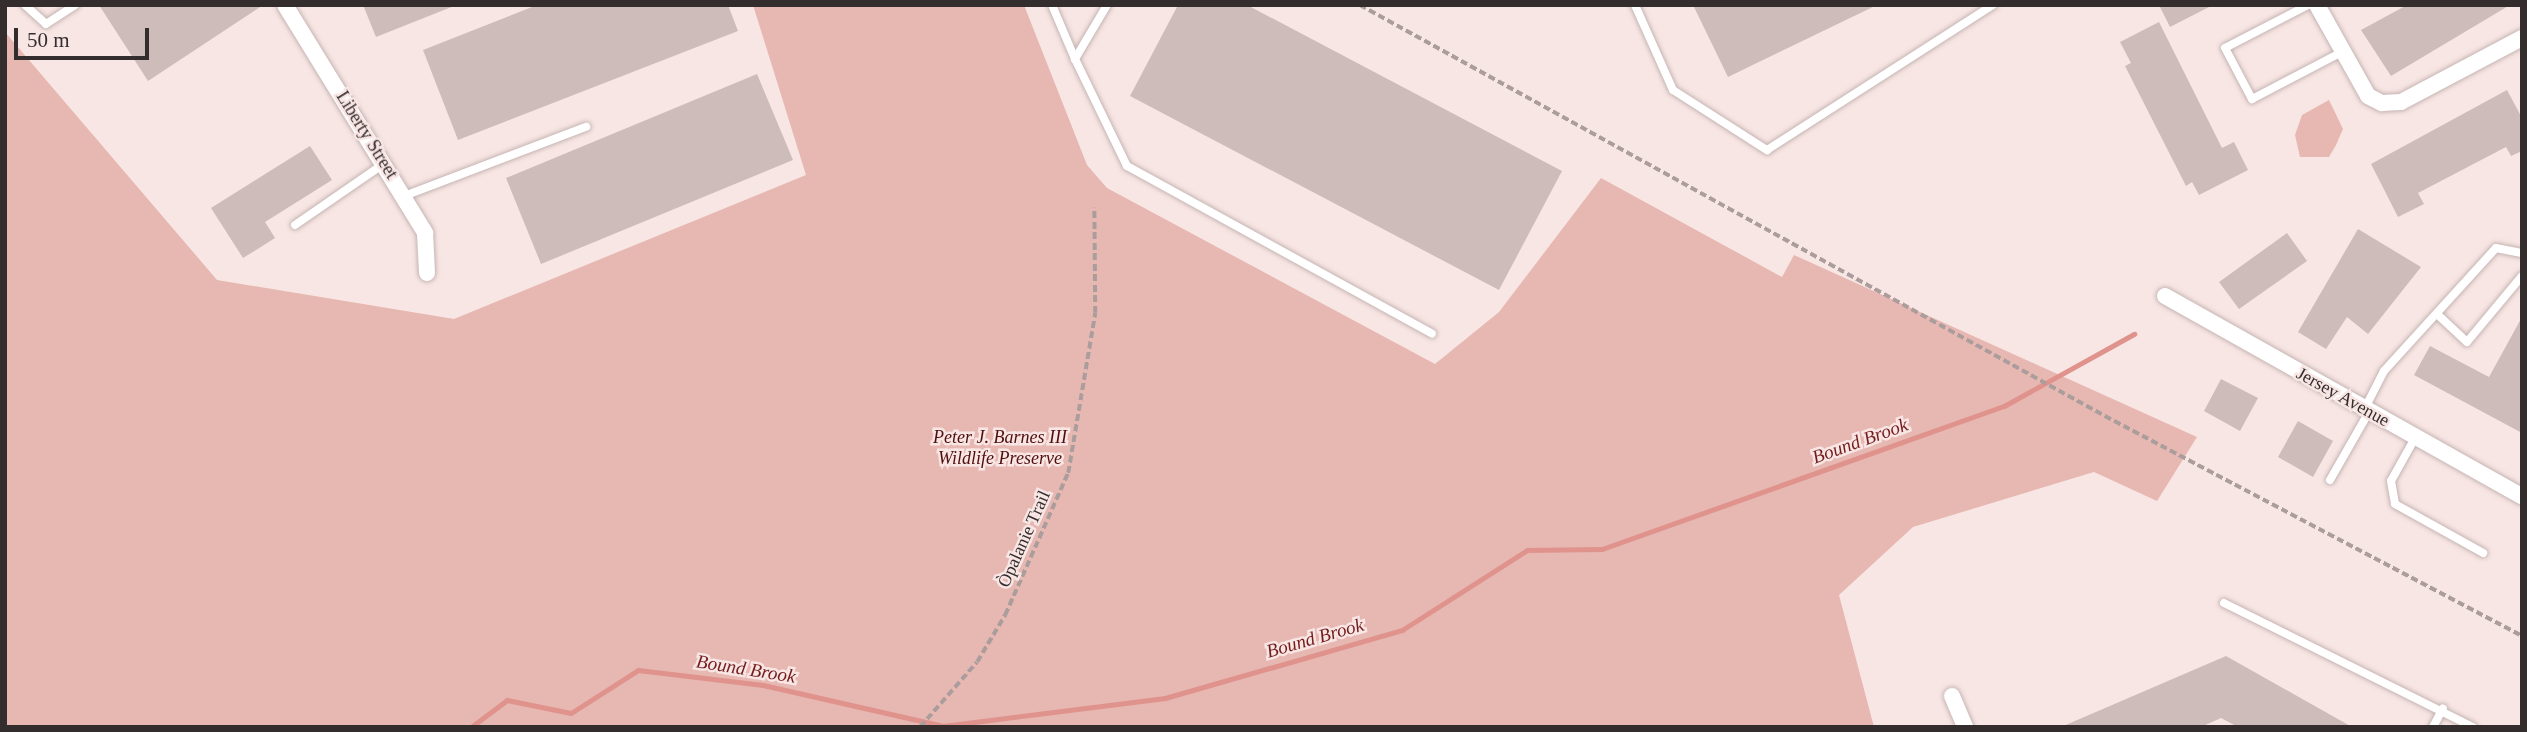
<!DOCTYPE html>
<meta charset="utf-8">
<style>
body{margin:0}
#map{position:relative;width:2527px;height:732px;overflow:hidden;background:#f8e6e4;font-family:Georgia,serif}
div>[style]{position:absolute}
.green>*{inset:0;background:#e7b7b2}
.stream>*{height:5px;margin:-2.5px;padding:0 2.5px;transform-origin:2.5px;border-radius:2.5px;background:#df938c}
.building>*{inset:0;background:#cdbcba}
.path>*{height:3.5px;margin-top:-1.75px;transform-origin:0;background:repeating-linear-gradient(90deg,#aa9d9b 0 7px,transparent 0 10.5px)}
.roads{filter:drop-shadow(0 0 2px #c5b5b3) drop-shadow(0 0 2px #c5b5b3)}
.lane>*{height:8px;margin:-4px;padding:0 4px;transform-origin:4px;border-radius:4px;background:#fff}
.street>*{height:16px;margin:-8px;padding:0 8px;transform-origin:8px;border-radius:8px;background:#fff}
span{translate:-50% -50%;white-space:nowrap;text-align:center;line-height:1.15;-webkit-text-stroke:5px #f8e6e4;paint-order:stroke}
.street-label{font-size:18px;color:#342d2d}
.park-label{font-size:18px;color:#510e0e;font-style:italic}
.water-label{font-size:19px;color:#741c1b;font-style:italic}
.frame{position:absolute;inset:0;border:7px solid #342d2d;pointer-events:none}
.scale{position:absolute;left:14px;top:28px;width:135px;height:32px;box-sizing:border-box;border:4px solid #342d2d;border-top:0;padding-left:9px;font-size:21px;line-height:24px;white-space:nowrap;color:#342d2d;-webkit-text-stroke:5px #f8e6e4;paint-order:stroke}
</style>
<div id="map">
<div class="green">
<i style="clip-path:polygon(753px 5px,1024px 5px,1087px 165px,1107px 188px,1435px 364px,1499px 312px,1601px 178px,1782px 277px,1794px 255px,2197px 437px,2157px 501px,2094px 472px,1913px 527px,1839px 595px,1874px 727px,5px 727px,5px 32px,217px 280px,454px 319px,806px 175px)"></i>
<i style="clip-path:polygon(2329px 100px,2343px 129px,2336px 145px,2329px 157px,2300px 157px,2295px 135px,2302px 115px)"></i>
</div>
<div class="stream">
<i style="left:471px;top:727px;width:45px;rotate:-36.9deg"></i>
<i style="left:507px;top:700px;width:65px;rotate:11.5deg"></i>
<i style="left:571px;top:713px;width:80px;rotate:-32.7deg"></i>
<i style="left:638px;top:670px;width:126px;rotate:6.8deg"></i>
<i style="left:763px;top:685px;width:185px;rotate:12.8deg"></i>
<i style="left:943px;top:726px;width:224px;rotate:-7.2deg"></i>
<i style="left:1165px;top:698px;width:247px;rotate:-16deg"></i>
<i style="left:1402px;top:630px;width:148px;rotate:-32.6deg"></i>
<i style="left:1527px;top:550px;width:75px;rotate:-0.8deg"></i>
<i style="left:1602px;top:549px;width:427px;rotate:-19.6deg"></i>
<i style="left:2004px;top:406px;width:149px;rotate:-29deg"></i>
</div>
<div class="building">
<i style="clip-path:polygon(99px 5px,263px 5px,148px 81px)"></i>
<i style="clip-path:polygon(363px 5px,453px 5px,454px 6px,376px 37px)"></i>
<i style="clip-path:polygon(537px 5px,728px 5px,738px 31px,458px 140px,423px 50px)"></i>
<i style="clip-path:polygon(1178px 5px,1247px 5px,1562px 171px,1499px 290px,1130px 96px)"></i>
<i style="clip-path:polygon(1693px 5px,1877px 5px,1728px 77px)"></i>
<i style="clip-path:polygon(2159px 5px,2213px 5px,2170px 27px)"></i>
<i style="clip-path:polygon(2407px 5px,2510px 5px,2391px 76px,2361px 30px)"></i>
<i style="clip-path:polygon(2159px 22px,2222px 148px,2234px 142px,2248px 170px,2199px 195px,2192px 182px,2186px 186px,2125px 66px,2131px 63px,2120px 42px)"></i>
<i style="clip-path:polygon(757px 74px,793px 160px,541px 264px,506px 178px)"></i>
<i style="clip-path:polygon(2507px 90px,2522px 118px,2522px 151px,2511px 156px,2506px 147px,2418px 193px,2424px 204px,2398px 217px,2371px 164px)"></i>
<i style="clip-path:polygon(310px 146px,332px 180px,265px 222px,275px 238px,243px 258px,211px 208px)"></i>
<i style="clip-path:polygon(2358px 229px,2421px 267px,2368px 334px,2347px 317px,2326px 349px,2298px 332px)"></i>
<i style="clip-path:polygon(2287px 233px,2307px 261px,2239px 309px,2219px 282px)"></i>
<i style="clip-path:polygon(2522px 317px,2522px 433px,2414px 375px,2430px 346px,2489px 377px)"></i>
<i style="clip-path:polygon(2221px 379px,2258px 398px,2240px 431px,2204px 411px)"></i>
<i style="clip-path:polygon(2298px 421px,2333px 441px,2313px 477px,2278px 457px)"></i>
<i style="clip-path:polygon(2226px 656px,2352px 727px,2238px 727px,2221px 718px,2201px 727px,2061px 727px)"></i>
</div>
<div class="path">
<i style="left:1360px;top:5px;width:851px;rotate:28.88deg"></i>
<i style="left:2105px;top:416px;width:471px;rotate:27.8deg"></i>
<i style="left:920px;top:727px;width:86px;rotate:-48.8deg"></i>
<i style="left:977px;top:662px;width:55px;rotate:-59.2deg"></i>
<i style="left:1005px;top:615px;width:155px;rotate:-66.1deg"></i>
<i style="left:1068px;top:473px;width:162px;rotate:-80.4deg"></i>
<i style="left:1095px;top:313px;width:105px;rotate:-90.5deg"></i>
</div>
<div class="roads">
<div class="lane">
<i style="left:25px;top:5px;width:28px;rotate:42deg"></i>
<i style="left:46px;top:24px;width:35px;rotate:-33deg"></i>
<i style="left:1052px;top:5px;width:59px;rotate:66.9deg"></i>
<i style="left:1107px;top:5px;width:63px;rotate:120.7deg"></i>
<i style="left:1075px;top:59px;width:119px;rotate:64.1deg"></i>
<i style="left:1127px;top:166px;width:348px;rotate:28.8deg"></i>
<i style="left:1635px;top:5px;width:93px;rotate:65.9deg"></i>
<i style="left:1673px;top:90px;width:112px;rotate:32.6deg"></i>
<i style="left:1767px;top:150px;width:269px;rotate:-32.7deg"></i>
<i style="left:2308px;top:5px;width:93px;rotate:152.6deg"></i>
<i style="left:2225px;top:48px;width:58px;rotate:62.1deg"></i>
<i style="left:2252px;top:99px;width:102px;rotate:-27.6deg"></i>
<i style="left:404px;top:196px;width:195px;rotate:-20.8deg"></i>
<i style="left:295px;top:225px;width:109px;rotate:-34.6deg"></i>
<i style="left:2437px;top:314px;width:41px;rotate:43deg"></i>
<i style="left:2467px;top:342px;width:86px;rotate:-50.2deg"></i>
<i style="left:2364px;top:410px;width:44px;rotate:-62.9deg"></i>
<i style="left:2384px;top:371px;width:166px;rotate:-47.7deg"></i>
<i style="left:2496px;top:248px;width:26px;rotate:11deg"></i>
<i style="left:2415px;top:438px;width:49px;rotate:119.2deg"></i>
<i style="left:2391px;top:481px;width:23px;rotate:80deg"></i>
<i style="left:2395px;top:504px;width:101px;rotate:29.1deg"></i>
<i style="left:2330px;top:480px;width:78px;rotate:-60.2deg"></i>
<i style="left:2224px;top:603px;width:278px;rotate:26.5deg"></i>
<i style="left:2433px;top:727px;width:21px;rotate:-62deg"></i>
</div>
<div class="street">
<i style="left:285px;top:5px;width:268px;rotate:58.4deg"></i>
<i style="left:425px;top:233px;width:40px;rotate:87.1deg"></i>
<i style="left:2317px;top:5px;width:104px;rotate:60.7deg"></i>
<i style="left:2368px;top:96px;width:16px;rotate:27deg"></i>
<i style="left:2382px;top:103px;width:19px;rotate:-3deg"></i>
<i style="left:2401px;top:102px;width:137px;rotate:-27.9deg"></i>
<i style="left:2165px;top:296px;width:409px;rotate:29.3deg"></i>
<i style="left:1952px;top:696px;width:34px;rotate:67deg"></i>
</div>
</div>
<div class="street-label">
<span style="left:367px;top:135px;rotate:58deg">Liberty Street</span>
<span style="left:2343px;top:397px;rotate:29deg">Jersey Avenue</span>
<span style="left:1024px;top:539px;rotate:-66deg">Òpalanie Trail</span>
</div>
<div class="park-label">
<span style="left:1000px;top:448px">Peter J. Barnes III<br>Wildlife Preserve</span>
</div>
<div class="water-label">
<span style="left:1860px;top:441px;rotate:-20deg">Bound Brook</span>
<span style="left:1315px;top:638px;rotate:-16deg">Bound Brook</span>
<span style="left:746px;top:669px;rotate:9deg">Bound Brook</span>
</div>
<div class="frame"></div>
<div class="scale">50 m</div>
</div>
